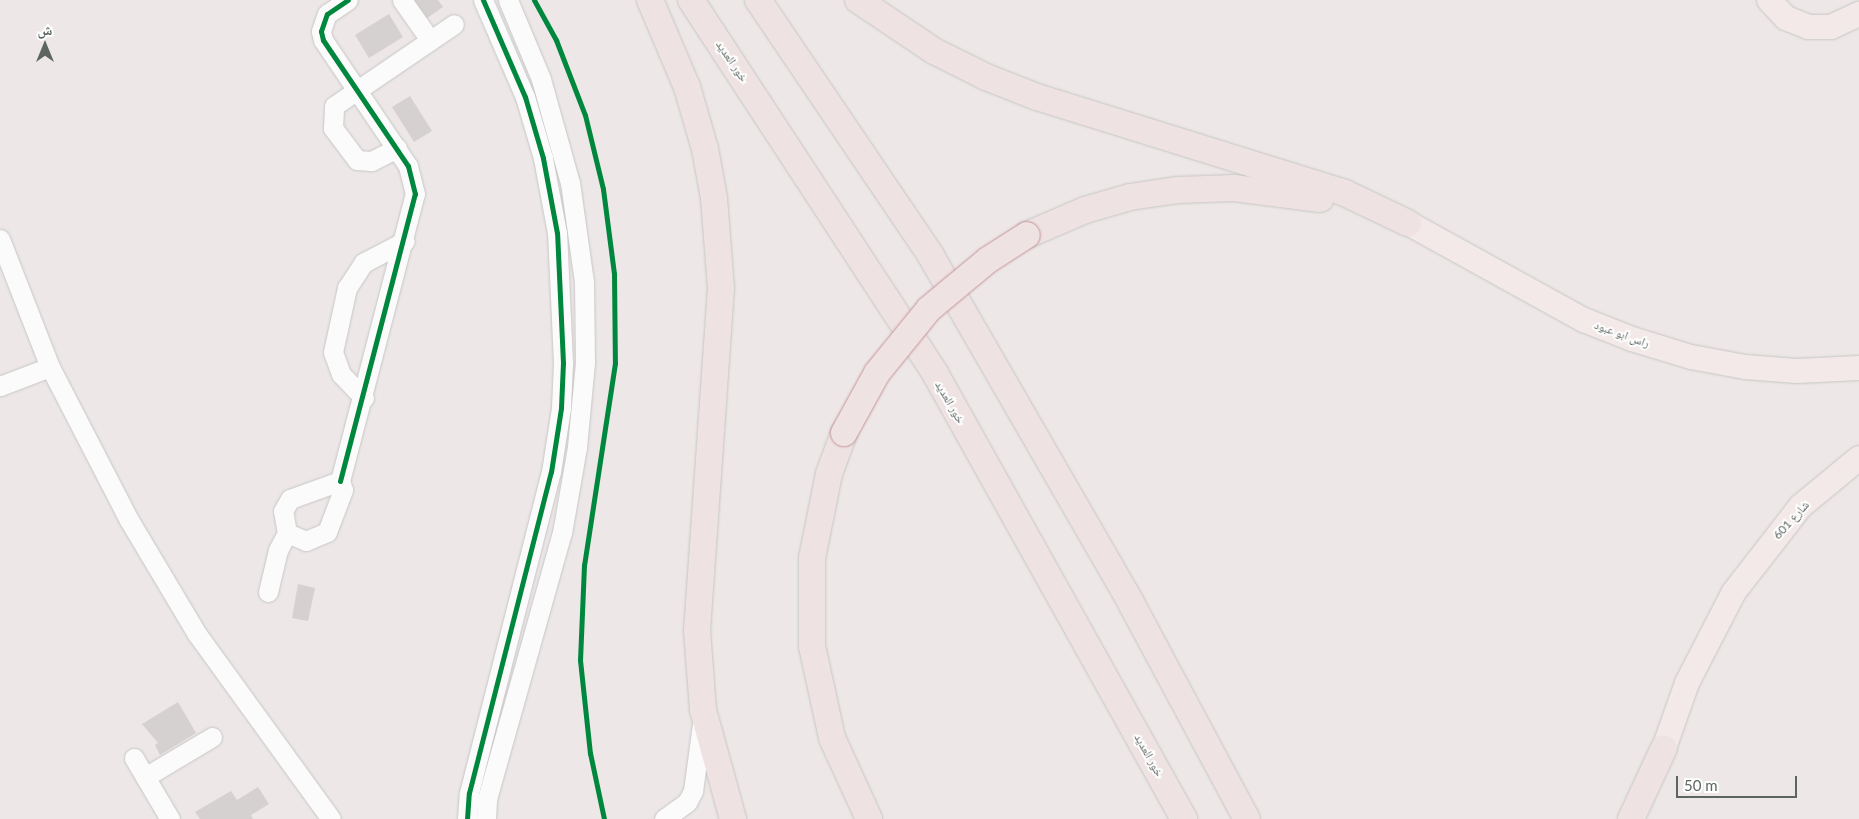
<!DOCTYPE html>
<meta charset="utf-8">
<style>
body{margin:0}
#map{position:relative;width:1859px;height:819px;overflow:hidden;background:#ede7e7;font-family:Lato,"Noto Naskh Arabic",sans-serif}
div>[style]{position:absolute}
.building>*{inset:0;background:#d5d1d0}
.roads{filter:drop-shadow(0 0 1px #c7c6c6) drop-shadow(0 0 1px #c7c6c6)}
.minor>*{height:19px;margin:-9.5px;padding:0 9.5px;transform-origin:9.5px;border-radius:9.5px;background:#fcfbfb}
.major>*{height:24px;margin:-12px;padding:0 12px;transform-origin:12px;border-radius:12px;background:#f3e9e8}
.highway>*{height:26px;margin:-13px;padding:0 13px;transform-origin:13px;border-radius:13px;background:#efe2e2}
.bridges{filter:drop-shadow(0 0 1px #c59499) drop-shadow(0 0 1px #c59499)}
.highway-bridge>*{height:26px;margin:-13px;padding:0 13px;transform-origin:13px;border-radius:13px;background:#efe2e2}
.cycleway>*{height:5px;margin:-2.5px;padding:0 2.5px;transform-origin:2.5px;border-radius:2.5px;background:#00873e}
span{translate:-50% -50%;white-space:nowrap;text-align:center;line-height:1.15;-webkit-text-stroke:4px #fff;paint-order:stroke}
.street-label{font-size:12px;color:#5d6563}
.north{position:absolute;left:20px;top:20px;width:50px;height:50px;-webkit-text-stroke:4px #fff;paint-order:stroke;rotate:0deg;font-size:14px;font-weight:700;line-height:20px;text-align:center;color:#5d6563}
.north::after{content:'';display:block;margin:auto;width:18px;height:22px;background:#5d6563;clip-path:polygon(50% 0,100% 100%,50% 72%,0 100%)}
.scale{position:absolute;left:1676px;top:776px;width:121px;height:22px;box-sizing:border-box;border:2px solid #5d6563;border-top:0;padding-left:6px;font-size:15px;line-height:18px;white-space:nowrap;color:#5d6563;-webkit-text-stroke:4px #fff;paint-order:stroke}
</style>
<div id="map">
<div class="building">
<i style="clip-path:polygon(414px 0,438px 0,443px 7px,427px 18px)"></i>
<i style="clip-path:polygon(389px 14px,403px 37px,369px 58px,355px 35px)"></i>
<i style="clip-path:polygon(410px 96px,432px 131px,414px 142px,392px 107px)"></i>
<i style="clip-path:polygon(298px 584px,315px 588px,308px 621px,292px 618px)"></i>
<i style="clip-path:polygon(178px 702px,196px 733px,160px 755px,155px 745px,158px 743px,142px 724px)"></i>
<i style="clip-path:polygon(258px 787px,269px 804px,251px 815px,253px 819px,200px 819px,195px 812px,231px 791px,237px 800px)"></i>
</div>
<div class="roads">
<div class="minor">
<i style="left:402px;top:0;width:49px;rotate:55deg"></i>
<i style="left:397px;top:148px;width:29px;rotate:153deg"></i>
<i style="left:371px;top:161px;width:14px;rotate:-176deg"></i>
<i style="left:357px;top:160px;width:40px;rotate:-127deg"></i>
<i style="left:333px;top:128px;width:22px;rotate:-87deg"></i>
<i style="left:334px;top:106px;width:145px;rotate:-34.3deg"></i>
<i style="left:0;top:239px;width:137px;rotate:68.7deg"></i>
<i style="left:50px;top:367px;width:172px;rotate:62.7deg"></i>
<i style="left:129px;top:520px;width:133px;rotate:59.2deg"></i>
<i style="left:197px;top:634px;width:228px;rotate:54.1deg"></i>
<i style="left:0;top:386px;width:53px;rotate:-20.8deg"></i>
<i style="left:364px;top:398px;width:33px;rotate:-134deg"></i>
<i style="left:341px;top:374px;width:23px;rotate:-110deg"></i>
<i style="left:333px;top:352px;width:66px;rotate:-77.7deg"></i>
<i style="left:347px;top:288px;width:30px;rotate:-57deg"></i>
<i style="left:363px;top:263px;width:47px;rotate:-27.6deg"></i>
<i style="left:340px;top:481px;width:297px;rotate:-75.4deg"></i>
<i style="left:415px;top:194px;width:29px;rotate:-104deg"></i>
<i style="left:408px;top:166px;width:152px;rotate:-124deg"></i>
<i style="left:323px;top:40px;width:9px;rotate:-103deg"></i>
<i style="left:321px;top:31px;width:18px;rotate:-71deg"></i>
<i style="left:327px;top:14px;width:25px;rotate:-34deg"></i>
<i style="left:340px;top:481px;width:9px;rotate:72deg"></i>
<i style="left:343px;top:490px;width:45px;rotate:110.9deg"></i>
<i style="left:327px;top:532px;width:23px;rotate:157deg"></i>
<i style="left:306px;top:541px;width:21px;rotate:-157deg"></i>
<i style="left:287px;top:533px;width:22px;rotate:-100deg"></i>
<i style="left:283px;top:511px;width:14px;rotate:-60deg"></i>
<i style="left:290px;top:499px;width:53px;rotate:-19.8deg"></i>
<i style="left:268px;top:592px;width:43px;rotate:-76.6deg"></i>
<i style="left:278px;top:550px;width:19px;rotate:-62deg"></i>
<i style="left:134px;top:758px;width:71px;rotate:59.5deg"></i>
<i style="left:145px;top:777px;width:78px;rotate:-30.8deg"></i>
<i style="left:467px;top:819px;width:26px;rotate:-86deg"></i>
<i style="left:469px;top:793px;width:331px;rotate:-75.7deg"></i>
<i style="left:551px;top:472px;width:65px;rotate:-81.1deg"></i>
<i style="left:561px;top:408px;width:45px;rotate:-87.5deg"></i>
<i style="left:563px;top:363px;width:130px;rotate:-92.6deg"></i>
<i style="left:557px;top:233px;width:76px;rotate:-100.6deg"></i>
<i style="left:543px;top:158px;width:64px;rotate:-106.4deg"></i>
<i style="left:525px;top:97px;width:106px;rotate:-113.4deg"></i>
<i style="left:486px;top:819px;width:20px;rotate:-87deg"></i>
<i style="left:487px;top:799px;width:276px;rotate:-74.3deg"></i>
<i style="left:562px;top:533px;width:87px;rotate:-80.1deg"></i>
<i style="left:577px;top:447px;width:84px;rotate:-84.6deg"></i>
<i style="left:585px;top:363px;width:81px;rotate:-90.7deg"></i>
<i style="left:584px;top:282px;width:100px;rotate:-98deg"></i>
<i style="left:570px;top:183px;width:108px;rotate:-105.6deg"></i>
<i style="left:541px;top:79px;width:86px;rotate:-112.7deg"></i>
<i style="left:664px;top:819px;width:29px;rotate:-36deg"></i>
<i style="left:687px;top:802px;width:13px;rotate:-61deg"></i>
<i style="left:693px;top:791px;width:68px;rotate:-82.3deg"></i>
</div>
<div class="major">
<i style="left:1769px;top:0;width:25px;rotate:47deg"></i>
<i style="left:1786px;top:18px;width:24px;rotate:22deg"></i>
<i style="left:1808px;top:27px;width:23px"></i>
<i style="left:1831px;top:27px;width:31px;rotate:-25deg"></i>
<i style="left:1408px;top:223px;width:201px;rotate:28.9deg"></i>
<i style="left:1584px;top:320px;width:52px;rotate:21.6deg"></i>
<i style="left:1632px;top:339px;width:62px;rotate:17deg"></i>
<i style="left:1691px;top:357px;width:55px;rotate:10.5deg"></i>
<i style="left:1745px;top:367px;width:52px;rotate:4.4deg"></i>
<i style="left:1797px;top:371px;width:62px;rotate:-2.8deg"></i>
<i style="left:1664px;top:748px;width:69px;rotate:-70.5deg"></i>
<i style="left:1687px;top:683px;width:102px;rotate:-62.7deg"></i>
<i style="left:1734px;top:592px;width:109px;rotate:-52.1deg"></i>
<i style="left:1801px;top:506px;width:75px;rotate:-39.6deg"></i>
</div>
<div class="highway">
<i style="left:650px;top:0;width:95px;rotate:67deg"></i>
<i style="left:687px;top:87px;width:65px;rotate:73.8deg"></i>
<i style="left:705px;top:149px;width:50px;rotate:79.6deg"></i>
<i style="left:714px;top:198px;width:90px;rotate:85.6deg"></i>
<i style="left:721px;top:288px;width:343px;rotate:94deg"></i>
<i style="left:697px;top:630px;width:80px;rotate:85.7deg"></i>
<i style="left:703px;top:710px;width:113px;rotate:74.6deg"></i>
<i style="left:691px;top:0;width:448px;rotate:56.8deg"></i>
<i style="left:936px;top:375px;width:509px;rotate:60.81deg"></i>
<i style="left:758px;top:0;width:309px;rotate:55.9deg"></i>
<i style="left:931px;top:256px;width:401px;rotate:60deg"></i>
<i style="left:1131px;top:603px;width:245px;rotate:61.8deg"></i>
<i style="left:858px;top:0;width:92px;rotate:33.9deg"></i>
<i style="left:934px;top:51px;width:58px;rotate:26.6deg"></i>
<i style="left:986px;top:77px;width:55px;rotate:21.4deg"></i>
<i style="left:1037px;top:97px;width:323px;rotate:17.3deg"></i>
<i style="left:1345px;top:193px;width:70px;rotate:25.5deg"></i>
<i style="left:1027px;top:235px;width:63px;rotate:-23.3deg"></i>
<i style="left:1085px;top:210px;width:47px;rotate:-16.1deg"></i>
<i style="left:1130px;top:197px;width:49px;rotate:-8.3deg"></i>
<i style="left:1178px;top:190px;width:56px;rotate:-2deg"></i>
<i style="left:1234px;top:188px;width:87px;rotate:7.3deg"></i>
<i style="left:844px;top:433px;width:44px;rotate:110.1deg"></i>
<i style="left:829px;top:474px;width:86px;rotate:101.4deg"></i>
<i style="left:812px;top:558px;width:88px;rotate:90deg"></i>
<i style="left:812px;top:646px;width:94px;rotate:77.7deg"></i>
<i style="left:832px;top:738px;width:89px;rotate:65.4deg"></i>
<i style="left:1631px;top:819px;width:78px;rotate:-65.1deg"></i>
</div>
</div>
<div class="bridges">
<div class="highway-bridge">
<i style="left:844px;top:433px;width:68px;rotate:-61.2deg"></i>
<i style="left:877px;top:373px;width:82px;rotate:-50.9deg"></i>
<i style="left:929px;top:309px;width:77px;rotate:-39.7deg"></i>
<i style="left:988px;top:260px;width:46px;rotate:-32.7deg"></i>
</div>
</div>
<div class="cycleway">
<i style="left:534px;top:0;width:46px;rotate:61.2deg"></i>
<i style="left:556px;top:40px;width:80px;rotate:68.9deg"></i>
<i style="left:585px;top:115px;width:76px;rotate:76.3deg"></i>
<i style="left:603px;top:189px;width:86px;rotate:82.6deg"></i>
<i style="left:614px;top:274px;width:89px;rotate:89.4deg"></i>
<i style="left:615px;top:363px;width:204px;rotate:98.7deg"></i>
<i style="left:584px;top:565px;width:95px;rotate:92.4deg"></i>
<i style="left:580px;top:660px;width:94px;rotate:83.9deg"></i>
<i style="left:590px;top:753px;width:67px;rotate:78deg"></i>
<i style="left:340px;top:481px;width:297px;rotate:-75.4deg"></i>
<i style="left:415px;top:194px;width:29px;rotate:-104deg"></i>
<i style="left:408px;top:166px;width:152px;rotate:-124deg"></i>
<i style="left:323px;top:40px;width:9px;rotate:-103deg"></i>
<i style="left:321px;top:31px;width:18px;rotate:-71deg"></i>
<i style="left:327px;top:14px;width:25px;rotate:-34deg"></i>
<i style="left:467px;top:819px;width:26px;rotate:-86deg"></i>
<i style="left:469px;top:793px;width:331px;rotate:-75.7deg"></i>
<i style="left:551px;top:472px;width:65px;rotate:-81.1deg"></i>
<i style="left:561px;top:408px;width:45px;rotate:-87.5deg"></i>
<i style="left:563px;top:363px;width:130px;rotate:-92.6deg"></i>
<i style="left:557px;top:233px;width:76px;rotate:-100.6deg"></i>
<i style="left:543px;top:158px;width:64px;rotate:-106.4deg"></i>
<i style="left:525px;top:97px;width:106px;rotate:-113.4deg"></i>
</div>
<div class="street-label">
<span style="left:732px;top:61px;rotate:56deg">خور العديد</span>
<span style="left:1622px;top:334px;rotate:20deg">راس ابو عبود</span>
<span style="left:950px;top:402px;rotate:60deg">خور العديد</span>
<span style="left:1791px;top:520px;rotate:-48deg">شارع 601</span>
<span style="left:1149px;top:755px;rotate:61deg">خور العديد</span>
</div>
<div class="north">ش</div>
<div class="scale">50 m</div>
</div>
